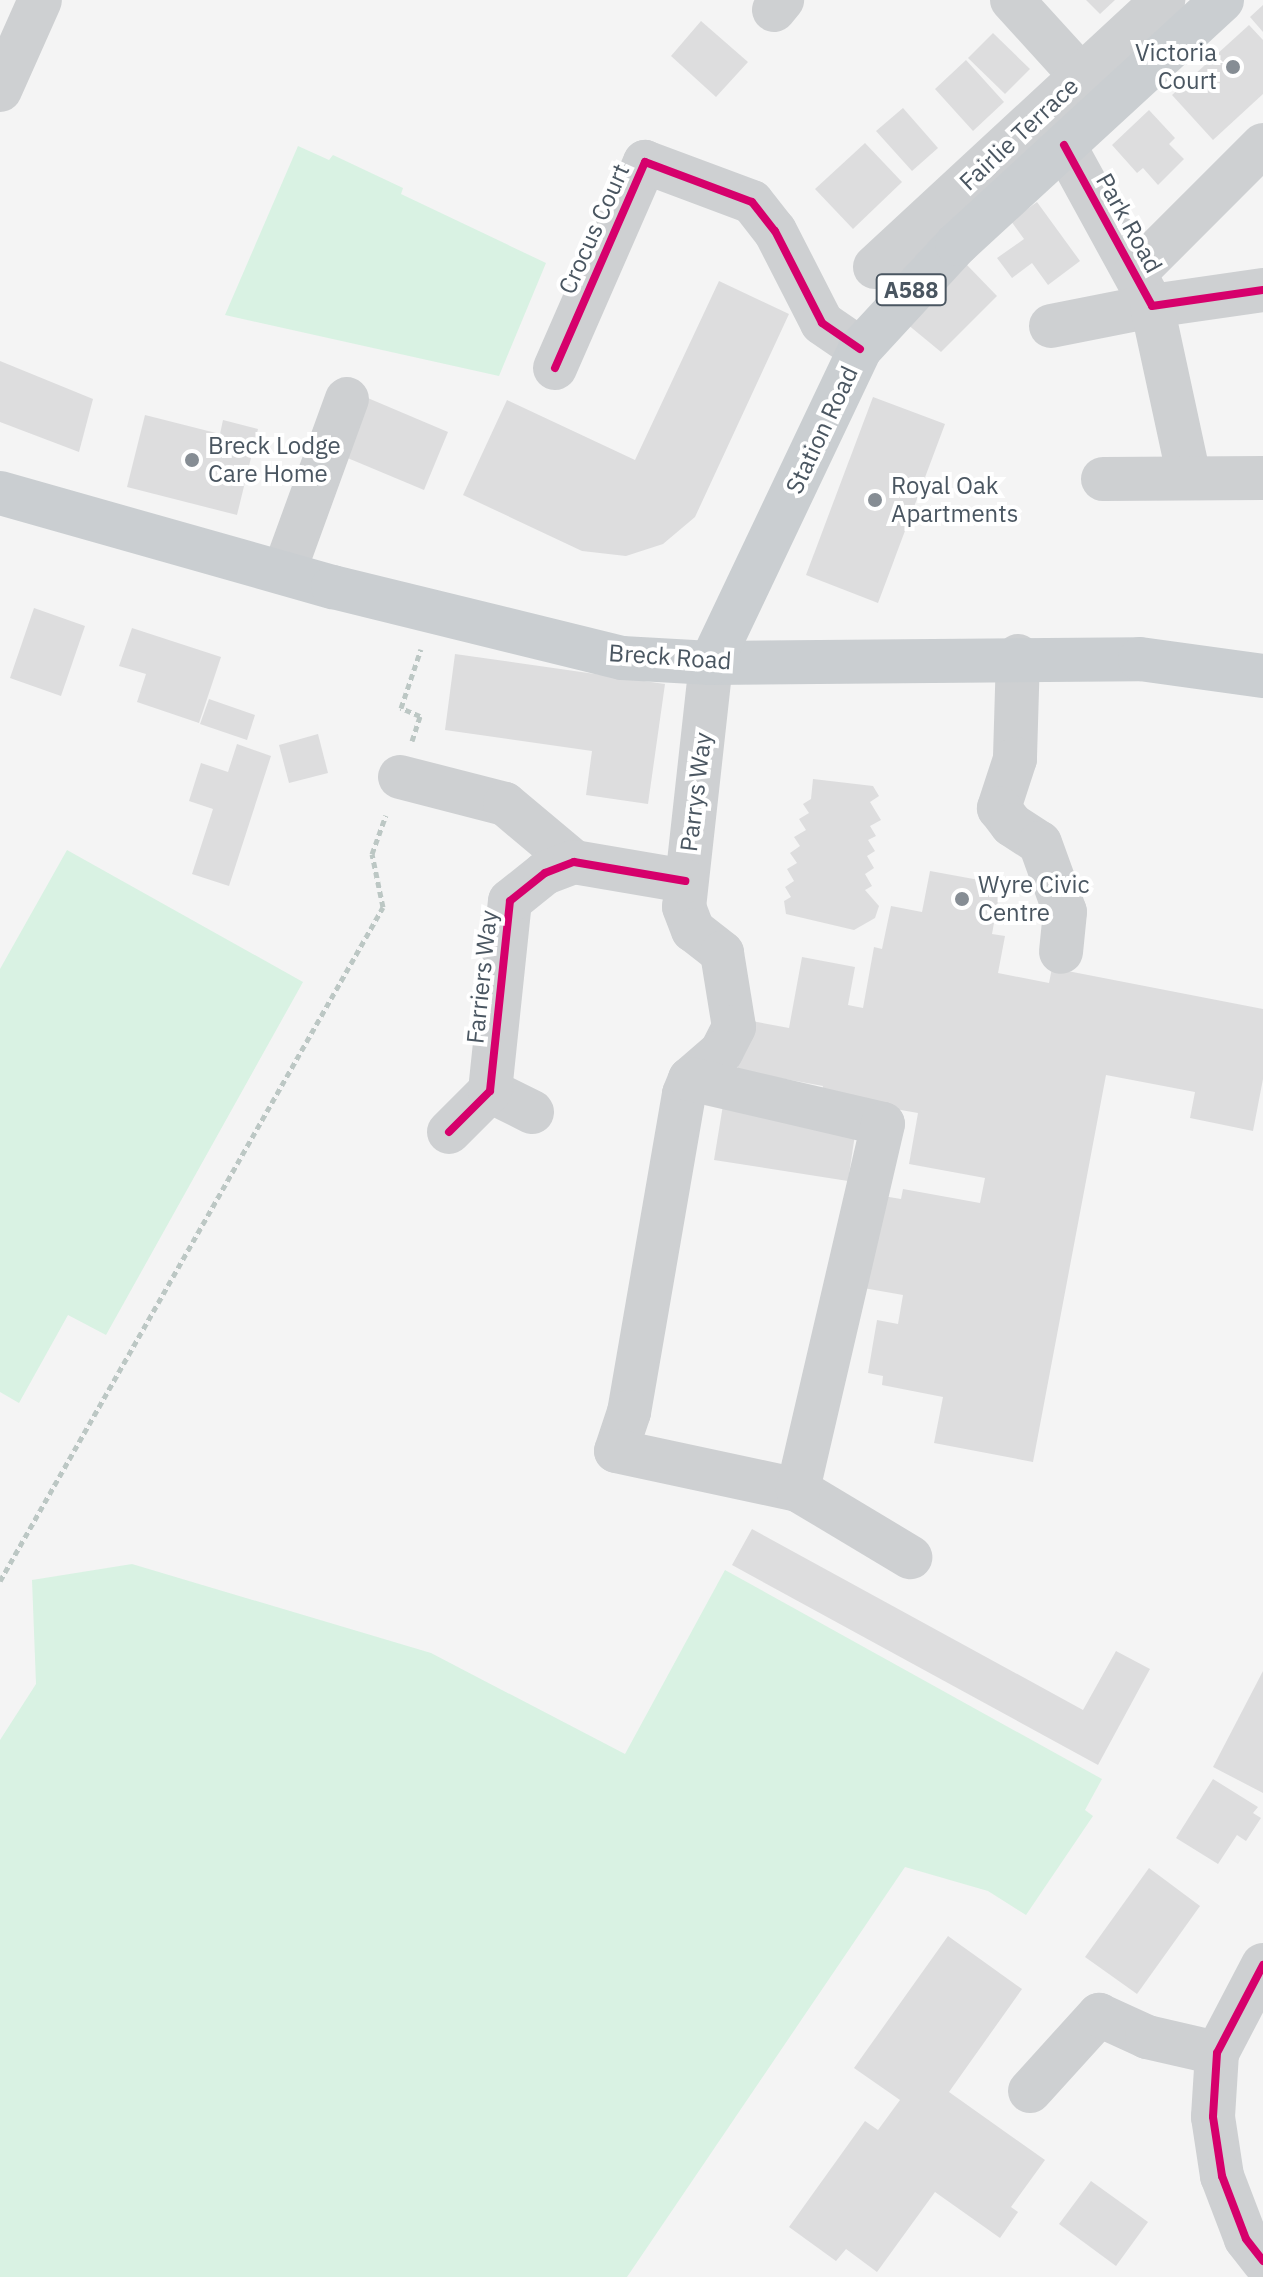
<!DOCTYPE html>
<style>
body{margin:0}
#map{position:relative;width:1263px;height:2277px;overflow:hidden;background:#f4f4f4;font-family:"IBM Plex Sans",sans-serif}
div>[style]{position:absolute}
.green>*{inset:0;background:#d9f2e3}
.building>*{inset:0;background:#ddddde}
.path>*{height:5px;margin-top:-2.5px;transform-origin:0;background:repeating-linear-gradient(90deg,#bcc7c4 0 6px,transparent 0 10px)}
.minor>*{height:44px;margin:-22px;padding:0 22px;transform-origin:22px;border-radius:22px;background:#ced0d2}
.major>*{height:44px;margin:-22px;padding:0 22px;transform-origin:22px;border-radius:22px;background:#caced1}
.cycleway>*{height:8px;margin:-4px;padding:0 4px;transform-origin:4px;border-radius:4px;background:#d6006c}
.dots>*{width:22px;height:22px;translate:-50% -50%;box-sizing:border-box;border:4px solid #fff;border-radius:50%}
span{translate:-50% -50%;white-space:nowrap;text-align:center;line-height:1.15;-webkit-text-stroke:8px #fff;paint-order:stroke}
.shield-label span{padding:2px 6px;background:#fff;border:2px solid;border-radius:6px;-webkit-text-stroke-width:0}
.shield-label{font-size:22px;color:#4a5661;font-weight:700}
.poi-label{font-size:24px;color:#4a5661}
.right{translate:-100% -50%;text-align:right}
.left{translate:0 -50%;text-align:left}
.street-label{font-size:24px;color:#4a5661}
</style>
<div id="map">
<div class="green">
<i style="clip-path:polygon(298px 146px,329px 160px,333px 155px,403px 188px,401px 194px,546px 263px,499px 376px,225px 315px)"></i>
<i style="clip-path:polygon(67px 850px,303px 982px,106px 1335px,68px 1315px,19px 1403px,0 1392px,0 969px)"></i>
<i style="clip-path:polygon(132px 1564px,431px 1653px,625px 1754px,725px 1570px,1102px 1779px,1085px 1810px,1093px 1816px,1026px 1915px,988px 1891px,905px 1867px,627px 2277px,0 2277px,0 1740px,36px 1684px,32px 1580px)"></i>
</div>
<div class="building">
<i style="clip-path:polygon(1086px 0,1115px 0,1100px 14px)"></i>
<i style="clip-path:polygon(1263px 5px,1263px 32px,1250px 17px)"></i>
<i style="clip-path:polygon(701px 21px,748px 62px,716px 97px,671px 56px)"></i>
<i style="clip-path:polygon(1249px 25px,1263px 40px,1263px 94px,1213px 140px,1172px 95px)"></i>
<i style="clip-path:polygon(993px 33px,1030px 69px,1005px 94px,968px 58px)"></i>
<i style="clip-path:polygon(966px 60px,1004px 102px,973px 131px,935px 89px)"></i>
<i style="clip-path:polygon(903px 108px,938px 148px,912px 171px,876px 131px)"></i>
<i style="clip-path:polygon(1149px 110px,1175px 138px,1169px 144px,1184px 159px,1158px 185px,1143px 168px,1137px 173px,1112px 145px)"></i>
<i style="clip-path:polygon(865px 143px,902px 182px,853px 229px,815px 189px)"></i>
<i style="clip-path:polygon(1037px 202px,1080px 261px,1048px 285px,1032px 263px,1012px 278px,997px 258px,1024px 239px,1011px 221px)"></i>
<i style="clip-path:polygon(966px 264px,997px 296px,941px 352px,907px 324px)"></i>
<i style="clip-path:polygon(719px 281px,789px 314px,695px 517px,663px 544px,626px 556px,582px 551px,463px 495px,507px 400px,635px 460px)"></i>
<i style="clip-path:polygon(0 361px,93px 399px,79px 452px,0 422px)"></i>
<i style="clip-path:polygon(363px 396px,448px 432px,424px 490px,338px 454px)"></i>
<i style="clip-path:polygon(873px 397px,945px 424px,878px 603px,806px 575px)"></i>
<i style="clip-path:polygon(145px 415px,220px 434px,223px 420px,258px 429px,237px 515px,127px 487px)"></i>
<i style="clip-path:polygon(34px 608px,85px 626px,61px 696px,10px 678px)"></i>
<i style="clip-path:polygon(132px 628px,221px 657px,199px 723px,137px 702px,146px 674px,119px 666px)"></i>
<i style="clip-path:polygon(455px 654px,665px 684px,648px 804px,586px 795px,592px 751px,445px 730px)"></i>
<i style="clip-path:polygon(209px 699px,255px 715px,247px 740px,200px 724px)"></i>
<i style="clip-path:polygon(318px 734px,328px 773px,289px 783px,279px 745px)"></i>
<i style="clip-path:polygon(237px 744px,271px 756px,229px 886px,192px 874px,213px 809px,189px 801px,201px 763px,228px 772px)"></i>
<i style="clip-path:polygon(813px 779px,873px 786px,879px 796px,870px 802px,881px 820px,870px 826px,876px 836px,868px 840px,875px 851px,867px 856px,874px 868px,865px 874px,872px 886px,865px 890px,879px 906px,875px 918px,854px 930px,786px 914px,784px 901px,791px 897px,785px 887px,794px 881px,787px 869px,797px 863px,790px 853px,800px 846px,794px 837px,806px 830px,799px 819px,809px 813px,803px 804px,811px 799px)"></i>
<i style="clip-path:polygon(930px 871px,1001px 884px,992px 934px,1005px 936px,998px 973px,1049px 983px,1052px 968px,1263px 1009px,1263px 1079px,1253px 1131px,1190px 1118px,1195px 1092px,1106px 1075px,1033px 1462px,934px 1443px,943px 1397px,882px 1385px,883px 1376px,868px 1373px,877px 1320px,898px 1324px,903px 1295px,852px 1286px,877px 1195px,901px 1199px,903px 1189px,980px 1203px,985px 1178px,909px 1164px,918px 1113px,821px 1096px,823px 1086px,737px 1070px,746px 1020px,789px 1028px,802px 957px,855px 967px,848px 1005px,863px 1008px,874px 947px,882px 949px,891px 906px,922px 912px)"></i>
<i style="clip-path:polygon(723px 1105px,856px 1128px,848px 1181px,714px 1160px)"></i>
<i style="clip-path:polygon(752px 1529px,1083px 1710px,1116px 1651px,1150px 1669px,1098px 1765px,732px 1565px)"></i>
<i style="clip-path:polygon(1263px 1671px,1263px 1793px,1213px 1767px)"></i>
<i style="clip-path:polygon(1213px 1779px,1258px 1807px,1253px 1813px,1261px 1818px,1246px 1841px,1237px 1835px,1218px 1864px,1176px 1838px)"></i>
<i style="clip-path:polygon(1149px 1868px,1200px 1906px,1137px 1994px,1085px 1957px)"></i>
<i style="clip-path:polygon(948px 1936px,1022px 1989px,949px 2092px,1045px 2160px,1011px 2207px,1018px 2212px,1000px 2238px,935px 2192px,877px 2272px,846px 2249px,836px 2261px,789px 2227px,865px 2121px,878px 2130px,900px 2100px,854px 2068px)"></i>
<i style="clip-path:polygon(1091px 2181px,1148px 2222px,1116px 2266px,1059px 2224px)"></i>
</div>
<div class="path">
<i style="left:412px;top:741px;width:26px;rotate:-72deg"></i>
<i style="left:420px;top:716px;width:21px;rotate:-157deg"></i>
<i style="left:401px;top:708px;width:62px;rotate:-71.3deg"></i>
<i style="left:0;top:1581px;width:775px;rotate:-60.39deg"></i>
<i style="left:383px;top:907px;width:54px;rotate:-101.7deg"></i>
<i style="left:372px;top:854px;width:41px;rotate:-70.3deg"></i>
</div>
<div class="minor">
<i style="left:1012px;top:0;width:104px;rotate:47.7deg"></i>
<i style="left:774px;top:10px;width:13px;rotate:-51deg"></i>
<i style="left:0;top:90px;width:98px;rotate:-66deg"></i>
<i style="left:1064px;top:145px;width:183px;rotate:61.3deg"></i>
<i style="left:1152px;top:306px;width:112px;rotate:-8.2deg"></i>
<i style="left:875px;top:267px;width:393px;rotate:-42.8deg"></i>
<i style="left:1135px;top:273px;width:181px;rotate:-45deg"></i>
<i style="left:1051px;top:326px;width:103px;rotate:-11.2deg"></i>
<i style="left:1152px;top:306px;width:175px;rotate:77.8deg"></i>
<i style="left:555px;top:368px;width:225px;rotate:-66.4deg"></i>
<i style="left:645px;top:162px;width:114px;rotate:20.5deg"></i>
<i style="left:752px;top:202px;width:37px;rotate:52deg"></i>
<i style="left:775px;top:231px;width:103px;rotate:62.9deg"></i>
<i style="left:822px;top:323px;width:46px;rotate:34.4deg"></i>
<i style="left:1103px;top:479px;width:160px;rotate:-0.4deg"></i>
<i style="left:284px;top:572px;width:184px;rotate:-70deg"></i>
<i style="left:1018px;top:656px;width:103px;rotate:91.7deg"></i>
<i style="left:1015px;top:759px;width:52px;rotate:108.1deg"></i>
<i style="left:999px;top:808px;width:21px;rotate:53deg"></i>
<i style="left:1012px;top:825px;width:33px;rotate:33deg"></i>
<i style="left:1040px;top:843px;width:73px;rotate:70.1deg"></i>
<i style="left:1065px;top:912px;width:40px;rotate:95.7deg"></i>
<i style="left:711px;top:663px;width:245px;rotate:96.3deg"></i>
<i style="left:684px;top:907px;width:25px;rotate:69deg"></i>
<i style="left:693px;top:930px;width:37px;rotate:38deg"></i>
<i style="left:722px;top:953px;width:75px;rotate:80.8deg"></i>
<i style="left:734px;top:1027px;width:28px;rotate:117deg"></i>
<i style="left:721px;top:1052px;width:41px;rotate:138.9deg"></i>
<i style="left:690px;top:1079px;width:16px;rotate:112deg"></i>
<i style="left:684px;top:1094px;width:323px;rotate:99.8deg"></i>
<i style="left:629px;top:1412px;width:41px;rotate:108.4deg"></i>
<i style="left:616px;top:1451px;width:186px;rotate:12.1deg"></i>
<i style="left:798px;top:1490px;width:131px;rotate:30.9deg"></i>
<i style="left:400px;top:777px;width:108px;rotate:14.4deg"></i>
<i style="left:505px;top:804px;width:90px;rotate:40deg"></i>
<i style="left:690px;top:1079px;width:198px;rotate:13.1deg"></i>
<i style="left:883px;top:1124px;width:376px;rotate:103.1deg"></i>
<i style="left:490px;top:1091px;width:47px;rotate:26.6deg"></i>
<i style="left:449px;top:1132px;width:58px;rotate:-45deg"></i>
<i style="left:490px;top:1091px;width:191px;rotate:-84deg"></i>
<i style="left:510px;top:901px;width:45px;rotate:-38.7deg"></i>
<i style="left:545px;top:873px;width:31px;rotate:-21deg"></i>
<i style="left:574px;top:862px;width:113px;rotate:9.7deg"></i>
<i style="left:1263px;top:1965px;width:99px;rotate:117.6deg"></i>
<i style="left:1217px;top:2053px;width:64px;rotate:93.6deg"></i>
<i style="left:1213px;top:2117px;width:60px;rotate:81.3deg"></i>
<i style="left:1222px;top:2176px;width:67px;rotate:69.1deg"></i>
<i style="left:1246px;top:2239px;width:28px;rotate:52deg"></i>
<i style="left:1030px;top:2091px;width:103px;rotate:-47.8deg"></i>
<i style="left:1099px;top:2015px;width:53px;rotate:24.6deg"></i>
<i style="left:1147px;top:2037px;width:72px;rotate:12.9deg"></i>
</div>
<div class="major">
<i style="left:0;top:493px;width:346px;rotate:15.8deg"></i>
<i style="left:333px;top:587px;width:298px;rotate:13.8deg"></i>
<i style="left:622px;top:658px;width:89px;rotate:3.2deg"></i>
<i style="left:711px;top:663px;width:429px;rotate:-0.5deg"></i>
<i style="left:1140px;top:659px;width:124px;rotate:7.9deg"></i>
<i style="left:711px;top:663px;width:348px;rotate:-64.6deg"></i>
<i style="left:860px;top:349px;width:143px;rotate:-47.3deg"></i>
<i style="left:957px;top:244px;width:360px;rotate:-42.6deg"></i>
</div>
<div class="cycleway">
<i style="left:1064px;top:145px;width:183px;rotate:61.3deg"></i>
<i style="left:1152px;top:306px;width:112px;rotate:-8.2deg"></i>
<i style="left:555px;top:368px;width:225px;rotate:-66.4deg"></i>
<i style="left:645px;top:162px;width:114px;rotate:20.5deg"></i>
<i style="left:752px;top:202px;width:37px;rotate:52deg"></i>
<i style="left:775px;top:231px;width:103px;rotate:62.9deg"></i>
<i style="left:822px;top:323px;width:46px;rotate:34.4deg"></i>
<i style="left:449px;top:1132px;width:58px;rotate:-45deg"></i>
<i style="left:490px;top:1091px;width:191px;rotate:-84deg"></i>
<i style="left:510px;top:901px;width:45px;rotate:-38.7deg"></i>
<i style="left:545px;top:873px;width:31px;rotate:-21deg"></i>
<i style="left:574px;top:862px;width:113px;rotate:9.7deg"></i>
<i style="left:1263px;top:1965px;width:99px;rotate:117.6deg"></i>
<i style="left:1217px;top:2053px;width:64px;rotate:93.6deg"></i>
<i style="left:1213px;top:2117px;width:60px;rotate:81.3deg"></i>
<i style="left:1222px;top:2176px;width:67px;rotate:69.1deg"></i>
<i style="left:1246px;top:2239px;width:28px;rotate:52deg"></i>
</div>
<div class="dots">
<i style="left:1233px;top:67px;background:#868d94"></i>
<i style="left:192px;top:460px;background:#868d94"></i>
<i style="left:875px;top:500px;background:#868d94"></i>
<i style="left:962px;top:899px;background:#868d94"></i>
</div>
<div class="shield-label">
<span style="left:911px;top:290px">A588</span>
</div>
<div class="poi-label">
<span class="right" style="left:1217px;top:67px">Victoria<br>Court</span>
<span class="left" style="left:208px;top:460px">Breck Lodge<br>Care Home</span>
<span class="left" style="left:891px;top:500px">Royal Oak<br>Apartments</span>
<span class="left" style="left:978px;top:899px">Wyre Civic<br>Centre</span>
</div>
<div class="street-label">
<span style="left:1019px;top:134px;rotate:-43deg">Fairlie Terrace</span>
<span style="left:1129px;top:223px;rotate:61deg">Park Road</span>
<span style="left:594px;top:229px;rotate:-66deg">Crocus Court</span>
<span style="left:822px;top:430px;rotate:-65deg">Station Road</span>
<span style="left:670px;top:657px;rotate:4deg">Breck Road</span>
<span style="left:696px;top:792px;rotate:-83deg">Parrys Way</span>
<span style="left:482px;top:977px;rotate:-84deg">Farriers Way</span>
</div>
</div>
